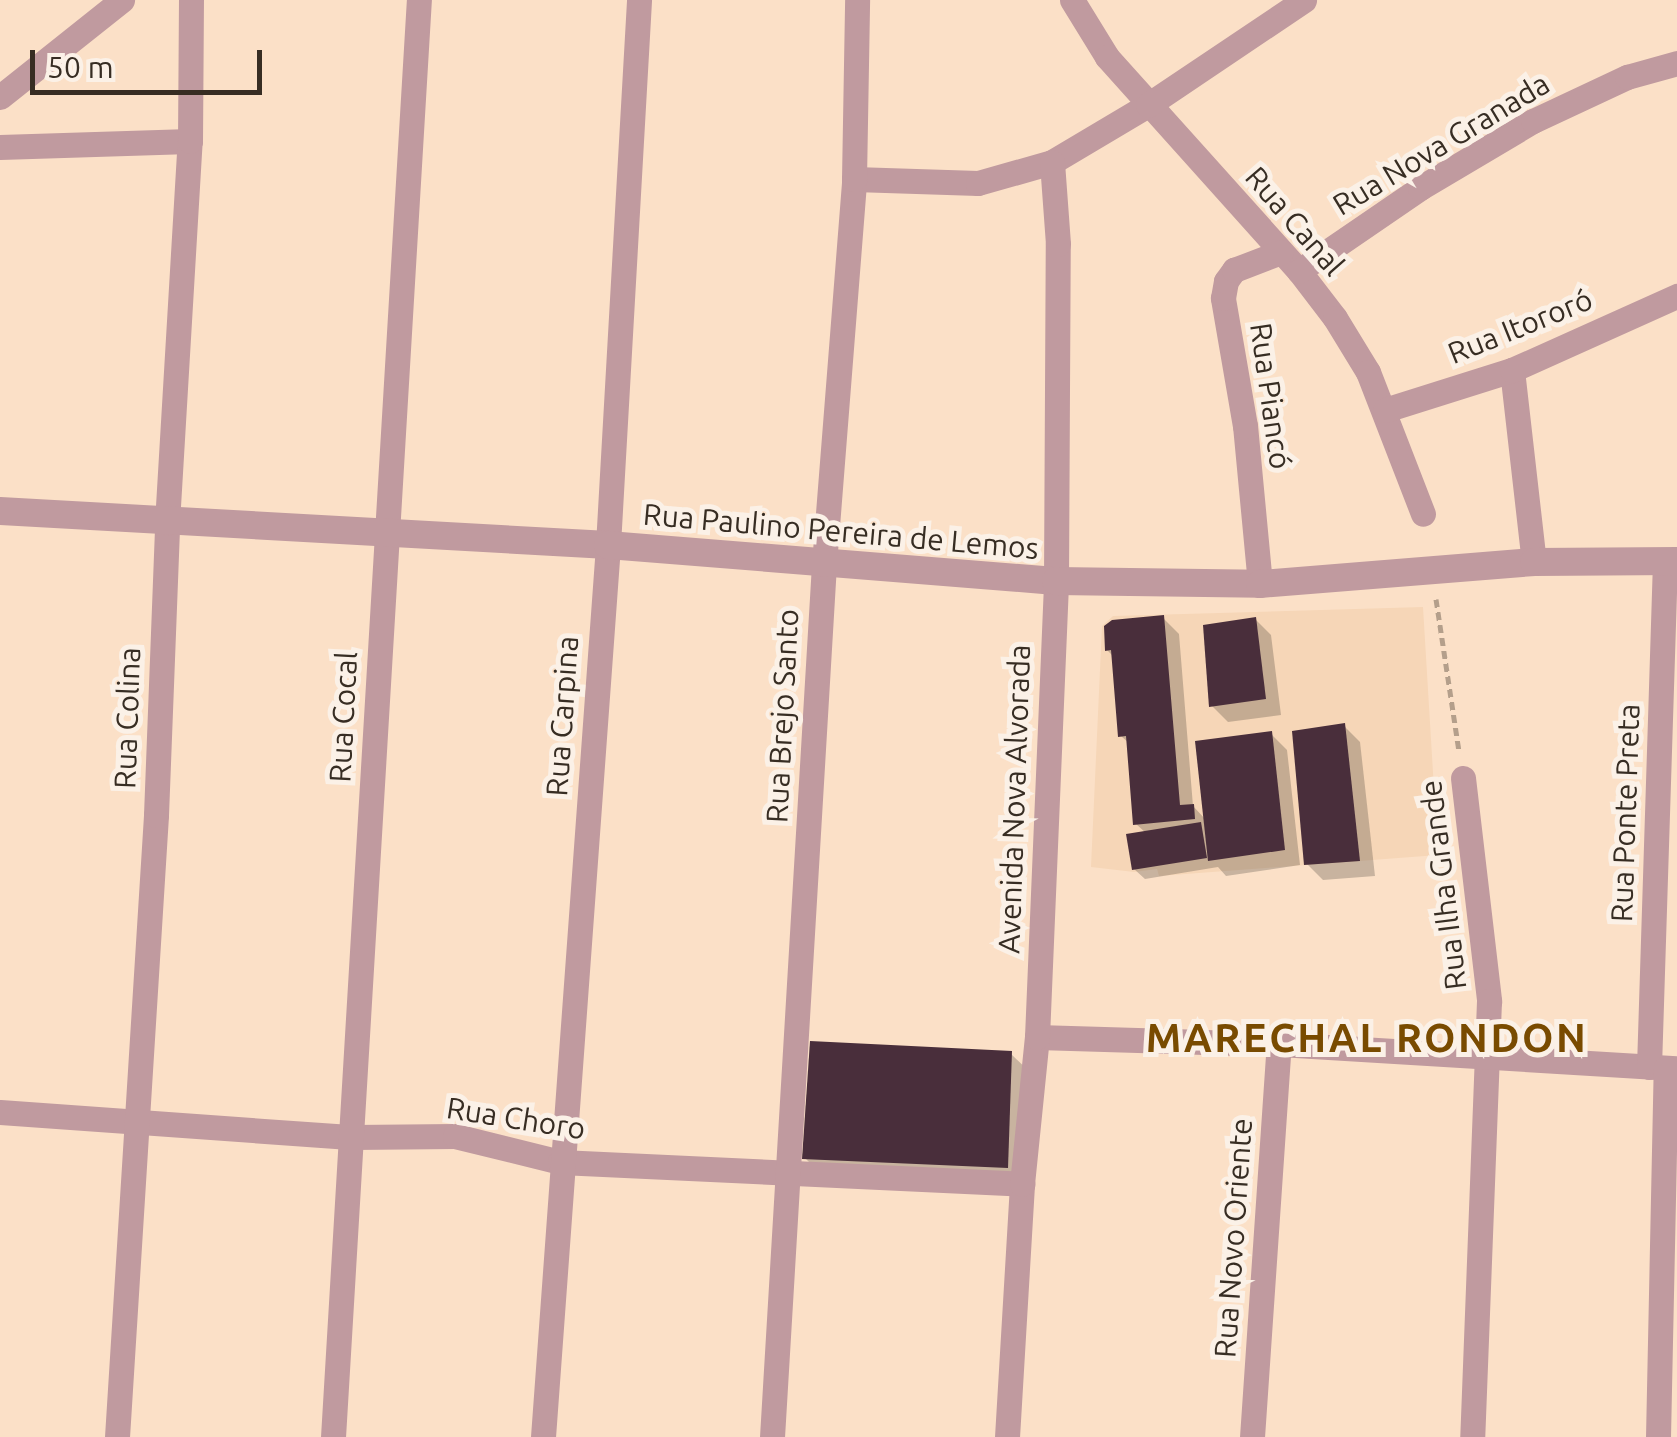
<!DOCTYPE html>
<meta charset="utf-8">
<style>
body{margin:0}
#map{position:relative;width:1677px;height:1437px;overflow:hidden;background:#fbe0c7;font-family:Ubuntu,sans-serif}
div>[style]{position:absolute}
.built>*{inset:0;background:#f6d6b7}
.shadow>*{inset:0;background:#0003}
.building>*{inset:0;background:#492e3b}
.path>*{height:5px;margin-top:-2.5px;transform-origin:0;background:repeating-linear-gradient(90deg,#b49f8b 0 8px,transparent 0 13px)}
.minor>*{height:25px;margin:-12.5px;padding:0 12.5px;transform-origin:12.5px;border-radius:12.5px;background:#c09a9f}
.tertiary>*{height:28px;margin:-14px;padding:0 14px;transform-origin:14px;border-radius:14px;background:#c09a9f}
span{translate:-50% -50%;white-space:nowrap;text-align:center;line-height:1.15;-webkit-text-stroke:10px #fbf1e7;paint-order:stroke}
.street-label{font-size:30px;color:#372d23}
.district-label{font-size:40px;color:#794b00;font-weight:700;letter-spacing:2.5px}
.scale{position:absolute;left:30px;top:50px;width:232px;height:45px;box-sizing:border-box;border:5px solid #372d23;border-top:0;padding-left:12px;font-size:30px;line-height:35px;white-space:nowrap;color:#372d23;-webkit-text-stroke:8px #fbf1e7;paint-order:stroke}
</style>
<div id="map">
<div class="built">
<i style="clip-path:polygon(1423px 607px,1438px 855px,1159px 876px,1157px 869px,1134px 872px,1091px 867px,1102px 626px,1113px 616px)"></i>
</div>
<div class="shadow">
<i style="clip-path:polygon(1163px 618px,1179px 634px,1193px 806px,1206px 820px,1271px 734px,1287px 750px,1300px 865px,1226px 876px,1218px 867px,1145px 879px,1134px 869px,1146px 833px,1136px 824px,1130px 744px,1121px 736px,1114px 657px,1107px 650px)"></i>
<i style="clip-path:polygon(1256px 620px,1271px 635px,1281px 715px,1228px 722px,1212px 706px)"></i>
<i style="clip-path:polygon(1344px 726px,1360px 742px,1375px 876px,1323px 880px,1307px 864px)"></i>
<i style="clip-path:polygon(1010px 1053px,1032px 1074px,1028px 1188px,826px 1179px,805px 1158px)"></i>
</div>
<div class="building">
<i style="clip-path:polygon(1164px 615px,1180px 805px,1194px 804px,1195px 819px,1133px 825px,1126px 736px,1118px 737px,1111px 650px,1105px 651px,1104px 626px,1112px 620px)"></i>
<i style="clip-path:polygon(1256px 617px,1266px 699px,1209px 707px,1203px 625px)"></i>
<i style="clip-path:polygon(1345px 723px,1360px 861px,1304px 865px,1292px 731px)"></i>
<i style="clip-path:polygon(1272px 731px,1285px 850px,1208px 861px,1195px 741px)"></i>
<i style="clip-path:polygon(1201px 822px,1207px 858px,1132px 870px,1126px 834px)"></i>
<i style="clip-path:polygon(810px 1041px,1012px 1051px,1008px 1168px,802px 1159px)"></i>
</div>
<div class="path">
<i style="left:1436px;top:599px;width:154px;rotate:81.4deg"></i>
</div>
<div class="minor">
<i style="left:1072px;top:0;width:67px;rotate:58.4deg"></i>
<i style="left:1107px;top:57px;width:288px;rotate:48.1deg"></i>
<i style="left:1299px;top:271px;width:59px;rotate:52.5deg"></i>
<i style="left:1335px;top:318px;width:63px;rotate:58.6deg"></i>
<i style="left:1368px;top:372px;width:152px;rotate:68.8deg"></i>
<i style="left:0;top:97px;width:156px;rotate:-38.5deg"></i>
<i style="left:0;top:147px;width:190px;rotate:-1.8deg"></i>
<i style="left:854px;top:179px;width:124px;rotate:1.8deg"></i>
<i style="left:978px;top:183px;width:77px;rotate:-15.8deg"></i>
<i style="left:1052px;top:162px;width:112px;rotate:-30.7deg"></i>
<i style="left:1148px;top:105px;width:188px;rotate:-33.9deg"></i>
<i style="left:1299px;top:271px;width:147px;rotate:-34.4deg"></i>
<i style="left:1420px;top:188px;width:131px;rotate:-30.7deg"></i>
<i style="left:1533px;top:121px;width:104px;rotate:-25.1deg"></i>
<i style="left:1627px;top:77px;width:52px;rotate:-15.6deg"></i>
<i style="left:1512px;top:370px;width:193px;rotate:83.5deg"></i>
<i style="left:1385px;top:410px;width:133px;rotate:-17.5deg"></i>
<i style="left:1512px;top:370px;width:181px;rotate:-24.2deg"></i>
<i style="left:1260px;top:584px;width:159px;rotate:-95.4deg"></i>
<i style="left:1245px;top:426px;width:130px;rotate:-99.8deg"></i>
<i style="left:1223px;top:298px;width:17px;rotate:-80deg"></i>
<i style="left:1226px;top:281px;width:14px;rotate:-54deg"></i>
<i style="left:1234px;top:270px;width:50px;rotate:-21deg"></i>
<i style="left:1463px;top:778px;width:225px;rotate:83.3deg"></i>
<i style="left:1489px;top:1001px;width:436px;rotate:92.2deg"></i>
<i style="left:1037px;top:1037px;width:242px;rotate:1.7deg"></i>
<i style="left:1279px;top:1044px;width:399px;rotate:3.5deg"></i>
<i style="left:1649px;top:1067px;width:506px;rotate:-88.19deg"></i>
<i style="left:0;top:1112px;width:354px;rotate:4.1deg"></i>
<i style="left:353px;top:1137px;width:102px;rotate:-0.6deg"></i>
<i style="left:455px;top:1136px;width:108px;rotate:13.9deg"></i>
<i style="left:560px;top:1162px;width:463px;rotate:2.7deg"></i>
<i style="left:117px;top:1437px;width:623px;rotate:-86.41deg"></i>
<i style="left:156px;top:815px;width:292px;rotate:-87.8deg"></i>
<i style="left:167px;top:523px;width:383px;rotate:-86.6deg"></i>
<i style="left:190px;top:141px;width:141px;rotate:-89.6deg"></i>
<i style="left:333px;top:1437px;width:1440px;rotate:-86.58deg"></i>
<i style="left:543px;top:1437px;width:894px;rotate:-85.83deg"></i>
<i style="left:608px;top:545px;width:546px;rotate:-86.74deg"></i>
<i style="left:772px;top:1437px;width:875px;rotate:-86.59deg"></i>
<i style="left:824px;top:564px;width:386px;rotate:-85.5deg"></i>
<i style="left:854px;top:179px;width:179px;rotate:-89deg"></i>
<i style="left:1007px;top:1437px;width:253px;rotate:-86.6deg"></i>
<i style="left:1022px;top:1184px;width:148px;rotate:-84.2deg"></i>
<i style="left:1037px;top:1037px;width:456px;rotate:-87.6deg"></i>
<i style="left:1056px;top:581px;width:337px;rotate:-89.7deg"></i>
<i style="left:1058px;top:244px;width:82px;rotate:-94.2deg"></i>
<i style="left:1252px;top:1437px;width:394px;rotate:-86.1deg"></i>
<i style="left:1658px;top:1437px;width:369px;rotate:-88.8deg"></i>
</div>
<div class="tertiary">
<i style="left:0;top:511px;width:609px;rotate:3.2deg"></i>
<i style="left:608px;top:545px;width:449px;rotate:4.6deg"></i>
<i style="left:1056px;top:581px;width:204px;rotate:0.8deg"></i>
<i style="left:1260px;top:584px;width:275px;rotate:-4.6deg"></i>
<i style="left:1534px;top:562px;width:143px;rotate:-0.4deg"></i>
</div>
<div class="street-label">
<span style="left:1441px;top:144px;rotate:-31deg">Rua Nova Granada</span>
<span style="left:1295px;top:221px;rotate:49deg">Rua Canal</span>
<span style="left:1520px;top:326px;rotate:-22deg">Rua Itororó</span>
<span style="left:1271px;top:396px;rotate:82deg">Rua Piancó</span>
<span style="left:841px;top:531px;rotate:5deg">Rua Paulino Pereira de Lemos</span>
<span style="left:562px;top:716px;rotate:-86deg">Rua Carpina</span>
<span style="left:782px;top:716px;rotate:-87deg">Rua Brejo Santo</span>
<span style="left:343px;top:717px;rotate:-87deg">Rua Cocal</span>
<span style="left:127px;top:718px;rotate:-88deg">Rua Colina</span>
<span style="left:1014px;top:799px;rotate:-88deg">Avenida Nova Alvorada</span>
<span style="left:1625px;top:813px;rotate:-88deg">Rua Ponte Preta</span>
<span style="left:1443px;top:885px;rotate:-97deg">Rua Ilha Grande</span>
<span style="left:516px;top:1118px;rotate:9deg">Rua Choro</span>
<span style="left:1233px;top:1238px;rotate:-86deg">Rua Novo Oriente</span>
</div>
<div class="district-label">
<span style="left:1367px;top:1038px">MARECHAL RONDON</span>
</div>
<div class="scale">50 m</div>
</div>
